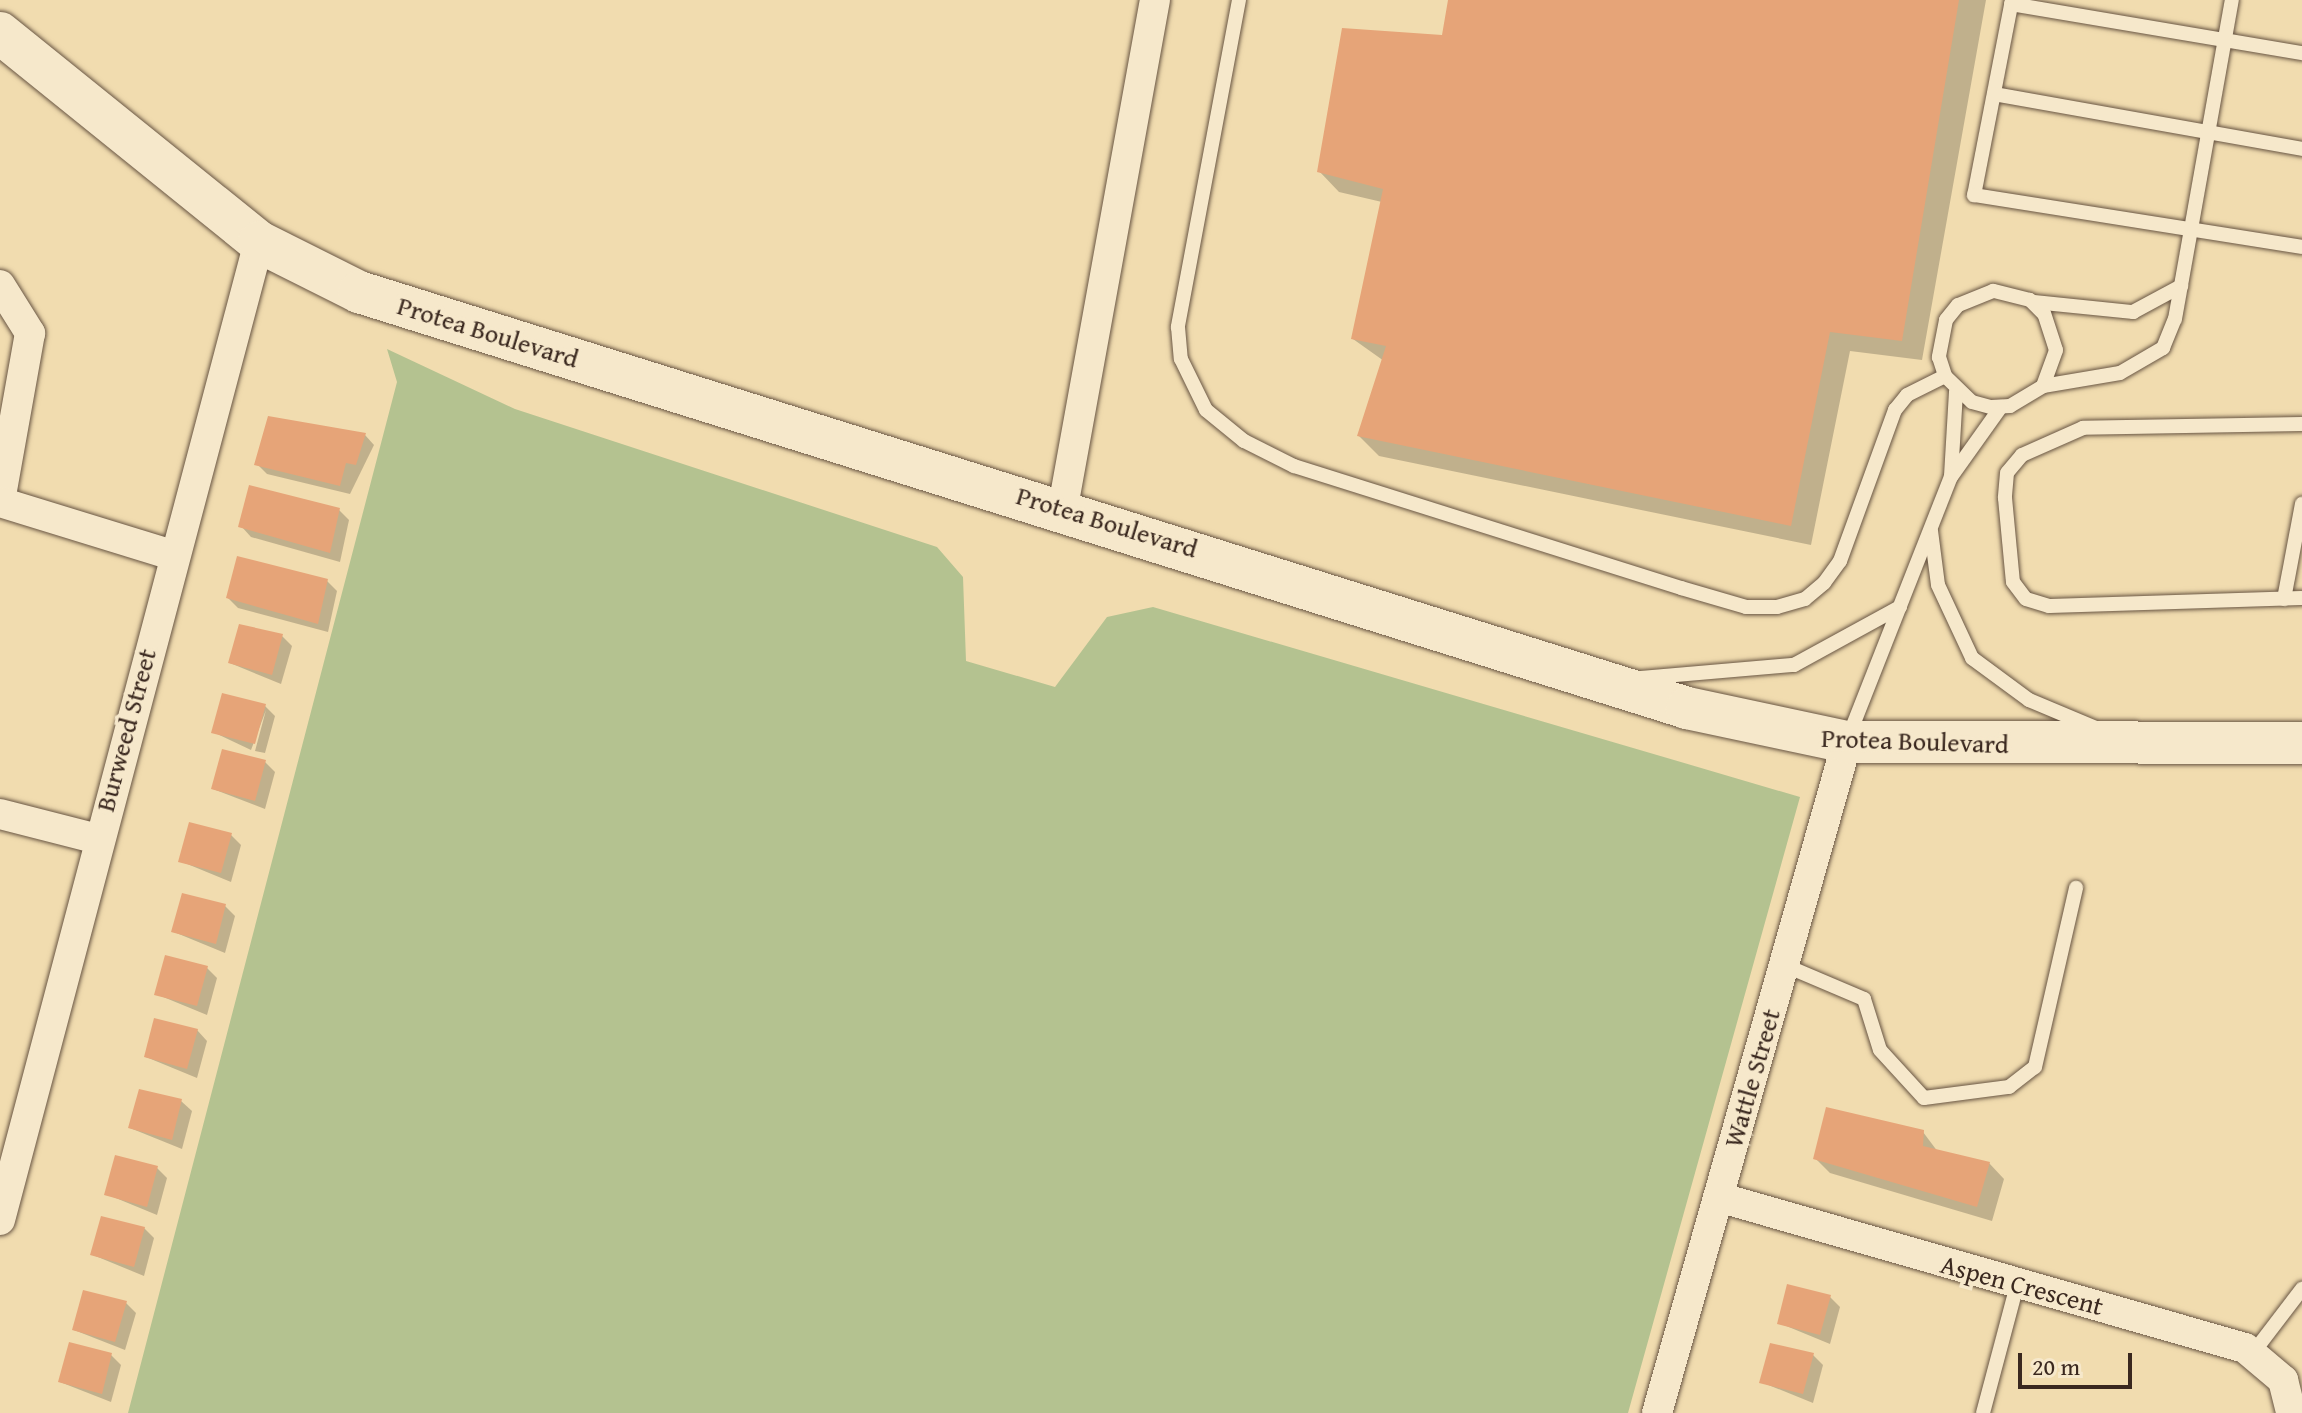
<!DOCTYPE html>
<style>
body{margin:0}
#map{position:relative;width:2302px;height:1413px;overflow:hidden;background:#f1dcaf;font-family:"Gentium Book Plus",serif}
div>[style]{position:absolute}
.green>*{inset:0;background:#b4c290}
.shadow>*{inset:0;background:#0003}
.building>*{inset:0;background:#e6a478}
.roads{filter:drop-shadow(0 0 2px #685543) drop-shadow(0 0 2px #685543)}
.lane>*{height:14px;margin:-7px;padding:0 7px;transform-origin:7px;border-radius:7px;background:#f6e8cb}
.street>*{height:30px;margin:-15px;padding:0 15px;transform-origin:15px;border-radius:15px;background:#f6e8cb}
.secondary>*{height:42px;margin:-21px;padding:0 21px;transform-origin:21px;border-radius:21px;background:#f6e8cb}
span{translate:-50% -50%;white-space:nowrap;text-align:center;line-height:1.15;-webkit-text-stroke:7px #f6e8cb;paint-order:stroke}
.street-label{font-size:26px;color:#3a281f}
.scale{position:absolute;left:2018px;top:1353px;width:114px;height:36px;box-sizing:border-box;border:4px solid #3a281f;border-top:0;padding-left:10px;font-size:24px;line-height:28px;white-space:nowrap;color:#3a281f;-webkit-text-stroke:6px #f6e8cb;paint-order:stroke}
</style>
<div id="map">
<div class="green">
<i style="clip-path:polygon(387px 349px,515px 409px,937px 547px,963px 577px,966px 661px,1055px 687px,1107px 617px,1153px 607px,1800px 797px,1628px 1413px,128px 1413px,397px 382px)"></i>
</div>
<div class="shadow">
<i style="clip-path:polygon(1450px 0,1986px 0,1922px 360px,1850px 351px,1811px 545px,1379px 456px,1359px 436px,1384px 361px,1353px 339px,1382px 202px,1339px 192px,1319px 171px,1444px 37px)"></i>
<i style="clip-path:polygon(365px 435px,374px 445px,350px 494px,267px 474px,257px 464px)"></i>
<i style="clip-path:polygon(339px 510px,349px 520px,340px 562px,251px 537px,241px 526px)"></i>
<i style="clip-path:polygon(327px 581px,337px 591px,328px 632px,238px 608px,228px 598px)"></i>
<i style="clip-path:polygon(282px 636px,292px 646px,281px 684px,230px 663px)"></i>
<i style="clip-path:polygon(265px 706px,275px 716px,265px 753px,255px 751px,266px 710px,251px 750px,213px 732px)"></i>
<i style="clip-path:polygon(265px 762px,275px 772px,265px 809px,213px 789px)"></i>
<i style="clip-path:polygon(231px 835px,241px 845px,231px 882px,180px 861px)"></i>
<i style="clip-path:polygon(225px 906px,235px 916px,225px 953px,174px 932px)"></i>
<i style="clip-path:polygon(207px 968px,217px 978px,207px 1015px,156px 994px)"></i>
<i style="clip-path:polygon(197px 1030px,207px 1041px,197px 1078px,146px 1057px)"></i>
<i style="clip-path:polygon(181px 1101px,192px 1111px,182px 1149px,130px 1128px)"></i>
<i style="clip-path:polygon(1923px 1132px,1938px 1152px,1989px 1163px,2004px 1179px,1992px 1221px,1830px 1173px,1815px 1158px)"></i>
<i style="clip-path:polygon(157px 1168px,167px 1178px,157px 1215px,106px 1194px)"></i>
<i style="clip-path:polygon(144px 1228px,154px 1238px,144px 1276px,93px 1255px)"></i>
<i style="clip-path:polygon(1830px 1297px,1840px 1307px,1830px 1344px,1779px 1323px)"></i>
<i style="clip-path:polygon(126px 1303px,136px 1313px,125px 1350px,74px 1330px)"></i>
<i style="clip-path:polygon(111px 1355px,121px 1365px,111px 1402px,60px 1382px)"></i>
<i style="clip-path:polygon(1813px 1355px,1823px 1365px,1813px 1403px,1761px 1382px)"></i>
</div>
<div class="building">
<i style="clip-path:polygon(1448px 0,1959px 0,1902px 341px,1830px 332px,1791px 526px,1357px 436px,1386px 346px,1351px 339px,1383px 189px,1317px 172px,1342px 28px,1442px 35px)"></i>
<i style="clip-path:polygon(268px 416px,366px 433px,356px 465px,346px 463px,340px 486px,254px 465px)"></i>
<i style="clip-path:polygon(249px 485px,340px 508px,330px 553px,238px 527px)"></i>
<i style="clip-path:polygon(237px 556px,328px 579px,318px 624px,226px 598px)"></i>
<i style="clip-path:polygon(239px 624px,283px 634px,272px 675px,228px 663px)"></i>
<i style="clip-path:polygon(222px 693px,266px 704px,255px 744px,211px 733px)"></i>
<i style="clip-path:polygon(222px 749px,266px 760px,255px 801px,211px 789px)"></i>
<i style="clip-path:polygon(189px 822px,232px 833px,221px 873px,178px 862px)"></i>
<i style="clip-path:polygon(182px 893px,226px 904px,216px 944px,171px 932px)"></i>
<i style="clip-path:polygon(165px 955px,208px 966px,197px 1006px,154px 995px)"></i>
<i style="clip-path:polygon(154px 1018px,198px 1029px,187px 1069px,144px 1057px)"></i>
<i style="clip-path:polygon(139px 1089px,182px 1099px,172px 1140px,128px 1128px)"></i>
<i style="clip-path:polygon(1826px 1107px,1924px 1130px,1923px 1146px,1990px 1162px,1977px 1207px,1813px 1159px)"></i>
<i style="clip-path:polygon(115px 1155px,158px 1166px,147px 1207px,104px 1195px)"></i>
<i style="clip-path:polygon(101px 1216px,145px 1227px,134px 1267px,90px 1255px)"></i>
<i style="clip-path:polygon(1787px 1284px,1831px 1295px,1820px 1335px,1777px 1324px)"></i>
<i style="clip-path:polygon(83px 1290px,127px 1301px,115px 1342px,72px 1330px)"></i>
<i style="clip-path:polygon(69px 1342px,112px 1353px,102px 1394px,58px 1382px)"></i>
<i style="clip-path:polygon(1770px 1343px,1814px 1353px,1803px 1394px,1759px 1383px)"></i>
</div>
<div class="roads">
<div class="lane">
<i style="left:1239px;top:0;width:333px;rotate:100.6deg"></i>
<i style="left:1178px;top:327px;width:32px;rotate:85deg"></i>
<i style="left:1181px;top:359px;width:57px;rotate:63.9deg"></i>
<i style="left:1206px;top:410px;width:49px;rotate:39.2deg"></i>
<i style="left:1244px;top:441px;width:56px;rotate:26.6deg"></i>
<i style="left:1294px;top:466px;width:406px;rotate:17.5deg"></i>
<i style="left:1681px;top:588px;width:68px;rotate:16.3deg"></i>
<i style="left:1746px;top:607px;width:31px"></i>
<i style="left:1777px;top:607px;width:29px;rotate:-16deg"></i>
<i style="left:1805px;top:599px;width:25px;rotate:-40deg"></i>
<i style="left:1824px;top:583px;width:27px;rotate:-54deg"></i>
<i style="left:1840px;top:561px;width:161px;rotate:-70deg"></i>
<i style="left:1895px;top:410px;width:19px;rotate:-51deg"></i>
<i style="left:1907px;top:395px;width:42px;rotate:-26.6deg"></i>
<i style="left:2012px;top:0;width:199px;rotate:101deg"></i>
<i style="left:1974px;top:195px;width:332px;rotate:9deg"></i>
<i style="left:2011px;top:4px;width:295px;rotate:9.6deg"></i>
<i style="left:1994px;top:94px;width:313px;rotate:10.1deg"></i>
<i style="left:2034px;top:302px;width:100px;rotate:5.8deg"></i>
<i style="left:2133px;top:312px;width:55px;rotate:-28.4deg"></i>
<i style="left:2043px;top:386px;width:38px;rotate:-70deg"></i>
<i style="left:2056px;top:350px;width:38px;rotate:-108deg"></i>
<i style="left:2044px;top:314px;width:20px;rotate:-135deg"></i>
<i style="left:2030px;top:300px;width:38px;rotate:-166deg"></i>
<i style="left:1993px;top:291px;width:38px;rotate:158deg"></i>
<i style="left:1958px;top:305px;width:19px;rotate:129deg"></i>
<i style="left:1946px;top:320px;width:38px;rotate:101deg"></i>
<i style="left:1939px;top:357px;width:20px;rotate:72deg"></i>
<i style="left:1945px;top:376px;width:37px;rotate:44deg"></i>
<i style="left:1972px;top:402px;width:20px;rotate:15deg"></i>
<i style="left:1991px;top:407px;width:19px;rotate:-3deg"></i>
<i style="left:2010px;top:406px;width:39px;rotate:-31deg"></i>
<i style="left:2043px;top:386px;width:78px;rotate:-9.6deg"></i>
<i style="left:2120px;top:373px;width:50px;rotate:-30.2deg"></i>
<i style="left:2163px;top:348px;width:31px;rotate:-68deg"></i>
<i style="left:2175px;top:319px;width:324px;rotate:-79.9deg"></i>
<i style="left:2302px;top:424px;width:219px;rotate:179deg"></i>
<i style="left:2083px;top:428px;width:67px;rotate:156.1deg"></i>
<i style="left:2022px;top:455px;width:23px;rotate:130deg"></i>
<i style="left:2007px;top:473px;width:25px;rotate:95deg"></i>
<i style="left:2005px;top:498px;width:84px;rotate:84.6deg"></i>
<i style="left:2013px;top:582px;width:21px;rotate:53deg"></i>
<i style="left:2026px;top:599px;width:24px;rotate:17deg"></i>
<i style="left:2049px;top:606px;width:253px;rotate:-1.8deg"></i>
<i style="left:1951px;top:476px;width:85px;rotate:-86.6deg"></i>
<i style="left:1931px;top:531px;width:54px;rotate:82.6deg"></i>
<i style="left:1938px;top:585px;width:81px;rotate:65deg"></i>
<i style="left:1972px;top:658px;width:71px;rotate:36.4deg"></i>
<i style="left:2029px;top:700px;width:73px;rotate:22.7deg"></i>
<i style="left:2284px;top:599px;width:97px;rotate:-79.3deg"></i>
<i style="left:1641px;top:678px;width:154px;rotate:-4.9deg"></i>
<i style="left:1794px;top:665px;width:121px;rotate:-28.7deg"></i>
<i style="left:1848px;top:738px;width:281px;rotate:-68.5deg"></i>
<i style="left:1951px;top:477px;width:86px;rotate:-54.5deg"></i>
<i style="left:1784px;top:965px;width:87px;rotate:23deg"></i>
<i style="left:1864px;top:999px;width:53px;rotate:72.6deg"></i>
<i style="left:1880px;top:1050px;width:65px;rotate:47.5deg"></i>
<i style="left:1924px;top:1098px;width:86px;rotate:-7.4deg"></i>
<i style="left:2009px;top:1087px;width:33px;rotate:-38deg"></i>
<i style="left:2035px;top:1067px;width:184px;rotate:-77.1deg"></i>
<i style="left:2253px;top:1353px;width:81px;rotate:-52.6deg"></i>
<i style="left:1983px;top:1413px;width:132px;rotate:-75.1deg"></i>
</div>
<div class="street">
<i style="left:0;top:285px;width:57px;rotate:58deg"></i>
<i style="left:30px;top:333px;width:171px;rotate:100.1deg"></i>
<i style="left:0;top:502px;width:180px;rotate:17.1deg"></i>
<i style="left:1063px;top:507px;width:515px;rotate:-79.72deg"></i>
<i style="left:0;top:814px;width:101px;rotate:14.3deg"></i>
<i style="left:1718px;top:1197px;width:548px;rotate:15.99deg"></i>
<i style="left:2245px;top:1348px;width:50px;rotate:40.1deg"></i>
<i style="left:2283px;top:1380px;width:34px;rotate:76deg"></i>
<i style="left:0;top:1220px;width:1012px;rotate:-75.17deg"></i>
<i style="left:1657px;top:1413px;width:697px;rotate:-74.19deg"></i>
</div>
<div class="secondary">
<i style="left:0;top:33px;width:333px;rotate:38.9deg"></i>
<i style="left:259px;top:242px;width:112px;rotate:26.6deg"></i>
<i style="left:359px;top:292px;width:1392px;rotate:17.39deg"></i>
<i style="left:1687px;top:708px;width:164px;rotate:12deg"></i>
<i style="left:1847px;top:742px;width:455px;rotate:0.1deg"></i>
</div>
</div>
<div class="street-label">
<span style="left:488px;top:332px;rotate:17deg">Protea Boulevard</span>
<span style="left:1107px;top:522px;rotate:17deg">Protea Boulevard</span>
<span style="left:126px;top:730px;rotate:-75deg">Burweed Street</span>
<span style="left:1915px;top:741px;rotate:2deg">Protea Boulevard</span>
<span style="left:1752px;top:1078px;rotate:-74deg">Wattle Street</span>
<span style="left:2022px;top:1285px;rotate:15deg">Aspen Crescent</span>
</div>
<div class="scale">20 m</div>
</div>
